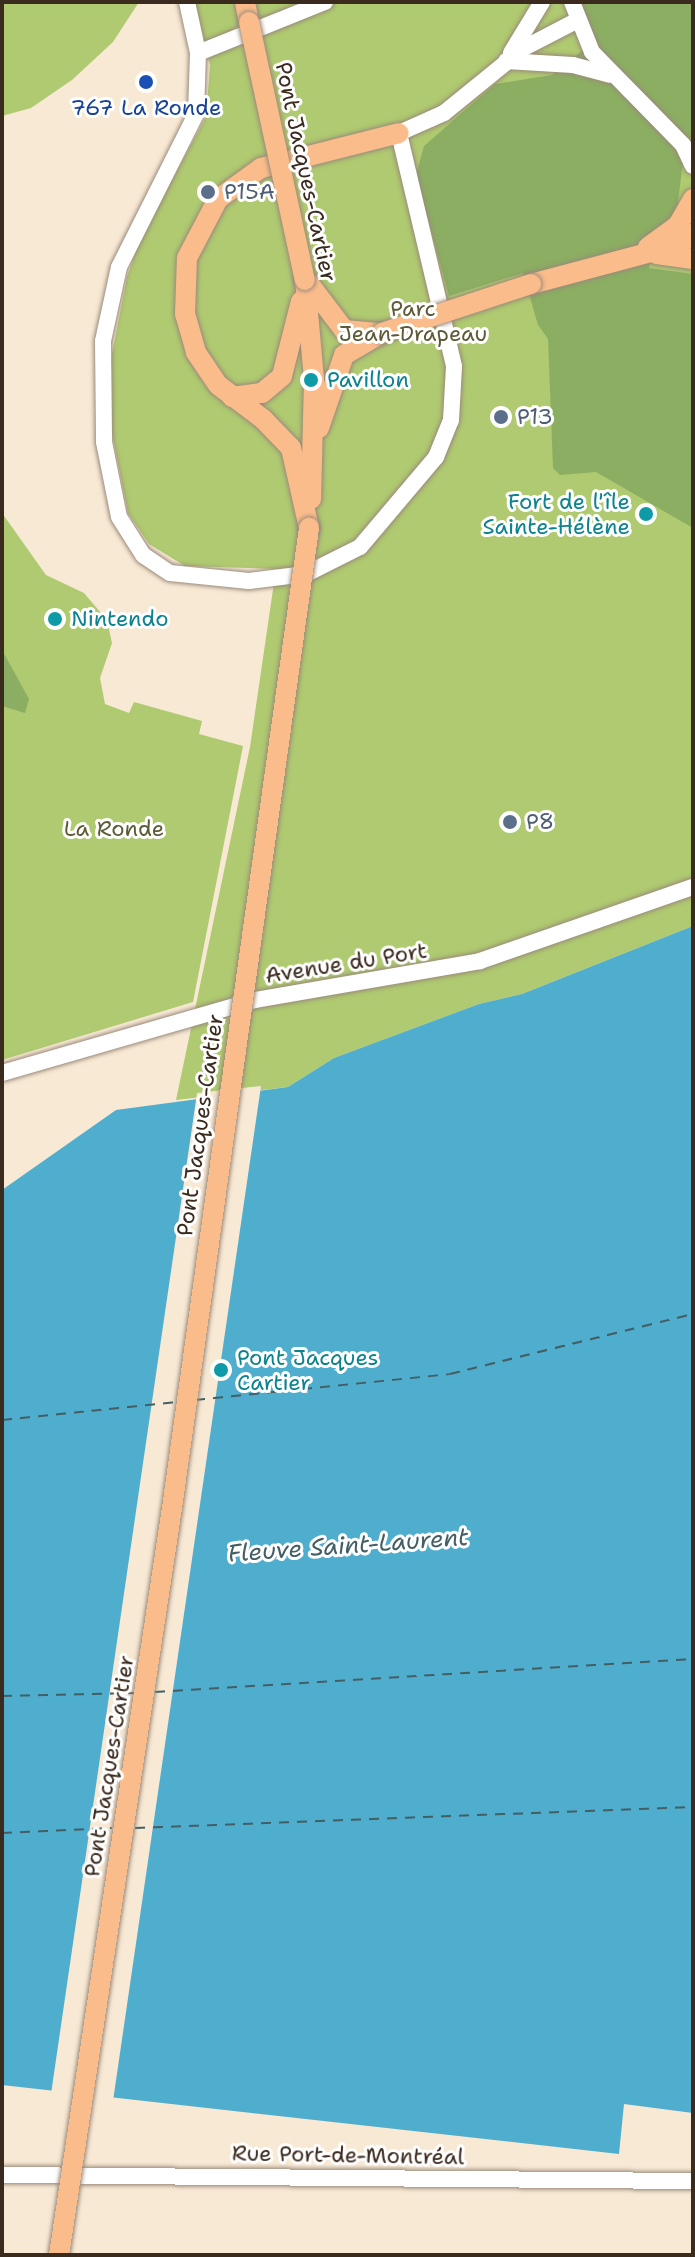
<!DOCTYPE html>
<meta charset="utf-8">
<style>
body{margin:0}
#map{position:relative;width:695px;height:2257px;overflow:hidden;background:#f8e9d5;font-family:"Shantell Sans",sans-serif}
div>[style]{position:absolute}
.green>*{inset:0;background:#afca70}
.forest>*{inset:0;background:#8bae62}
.water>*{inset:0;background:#4fadce}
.pier>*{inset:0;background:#f8e9d5}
.ferry>*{height:2px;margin-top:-1px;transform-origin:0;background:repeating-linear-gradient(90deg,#435e64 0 10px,transparent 0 18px)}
.roads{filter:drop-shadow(0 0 2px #9a8a7a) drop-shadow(0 0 2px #9a8a7a)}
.minor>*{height:16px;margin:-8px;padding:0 8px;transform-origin:8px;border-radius:8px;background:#fff}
.major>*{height:20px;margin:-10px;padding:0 10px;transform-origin:10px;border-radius:10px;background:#fabc8b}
.bridges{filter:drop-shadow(0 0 2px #9a8a7a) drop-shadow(0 0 2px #9a8a7a)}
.major-bridge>*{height:20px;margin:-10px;padding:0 10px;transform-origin:10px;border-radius:10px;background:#fabc8b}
.dots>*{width:22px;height:22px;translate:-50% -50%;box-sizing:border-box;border:4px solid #fff;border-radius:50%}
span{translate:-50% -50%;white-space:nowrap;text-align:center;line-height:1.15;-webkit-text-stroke:6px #fff;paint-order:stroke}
.transit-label{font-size:22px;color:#164399}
.street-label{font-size:22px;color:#3b2a1e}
.service-label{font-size:22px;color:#4e5e75}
.left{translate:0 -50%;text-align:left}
.park-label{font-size:22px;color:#5e5a37}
.culture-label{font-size:22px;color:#0d838f}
.right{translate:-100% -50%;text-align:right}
.water-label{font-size:24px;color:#435e64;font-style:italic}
.frame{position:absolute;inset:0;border:4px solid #3b2a1e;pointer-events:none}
</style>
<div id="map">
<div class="green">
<i style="clip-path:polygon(2px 2px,139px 2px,113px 42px,72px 80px,31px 108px,2px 116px)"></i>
<i style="clip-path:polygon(195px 2px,693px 2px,693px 926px,522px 994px,479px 1004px,334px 1058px,288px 1087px,176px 1100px,250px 747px,276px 569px,185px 566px,149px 544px,128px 513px,112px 433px,111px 359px,127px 277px,140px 239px,206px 117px,210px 65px)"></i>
<i style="clip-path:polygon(2px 513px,46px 575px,84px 593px,107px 620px,112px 643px,100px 678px,105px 704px,129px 713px,134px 702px,202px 721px,199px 734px,243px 746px,193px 1002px,2px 1060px)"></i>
</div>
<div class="forest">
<i style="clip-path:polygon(578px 2px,693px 2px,693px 142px,684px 154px,676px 217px,651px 251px,649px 268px,693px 274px,693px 528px,596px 472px,560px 475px,553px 468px,548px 339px,538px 325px,523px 273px,449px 296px,416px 175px,424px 146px,495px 84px,552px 75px,596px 39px)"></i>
<i style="clip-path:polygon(2px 650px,29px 699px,25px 713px,2px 706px)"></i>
</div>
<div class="water">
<i style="clip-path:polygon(693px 926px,693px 2113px,624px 2104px,619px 2154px,2px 2085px,2px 1190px,116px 1110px,288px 1087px,334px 1058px,479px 1004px,522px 994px)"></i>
</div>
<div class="pier">
<i style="clip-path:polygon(261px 1086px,113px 2101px,51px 2094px,197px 1093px)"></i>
</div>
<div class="ferry">
<i style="left:195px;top:1400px;width:256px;rotate:-5.8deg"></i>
<i style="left:450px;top:1374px;width:250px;rotate:-13.9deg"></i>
<i style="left:2px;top:1420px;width:176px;rotate:-5.9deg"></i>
<i style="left:155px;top:1692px;width:539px;rotate:-3.51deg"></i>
<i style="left:2px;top:1696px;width:135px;rotate:-1.3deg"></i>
<i style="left:135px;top:1828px;width:558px;rotate:-2.16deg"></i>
<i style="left:2px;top:1833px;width:110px;rotate:-2.6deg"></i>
</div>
<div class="roads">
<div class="minor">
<i style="left:187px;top:2px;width:52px;rotate:77.8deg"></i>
<i style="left:198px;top:53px;width:61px;rotate:91.9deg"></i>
<i style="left:196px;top:114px;width:171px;rotate:116.7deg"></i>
<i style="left:119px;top:267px;width:76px;rotate:102.2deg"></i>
<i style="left:103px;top:341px;width:101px;rotate:89.4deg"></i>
<i style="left:104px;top:442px;width:76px;rotate:78.7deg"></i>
<i style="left:119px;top:517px;width:45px;rotate:57.7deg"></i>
<i style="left:143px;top:555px;width:32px;rotate:34deg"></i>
<i style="left:170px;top:573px;width:79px;rotate:5.8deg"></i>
<i style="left:249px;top:581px;width:57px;rotate:-7deg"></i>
<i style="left:306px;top:574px;width:60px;rotate:-26.6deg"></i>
<i style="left:360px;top:547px;width:118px;rotate:-49.8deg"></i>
<i style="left:436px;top:457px;width:40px;rotate:-68deg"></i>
<i style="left:451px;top:420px;width:54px;rotate:-86.8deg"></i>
<i style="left:454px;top:366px;width:239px;rotate:-103.3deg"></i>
<i style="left:399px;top:133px;width:49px;rotate:-24deg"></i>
<i style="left:444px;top:113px;width:103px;rotate:-39.1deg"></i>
<i style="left:524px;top:48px;width:61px;rotate:-27.4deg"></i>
<i style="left:572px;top:2px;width:54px;rotate:68.2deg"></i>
<i style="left:592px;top:52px;width:130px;rotate:45.6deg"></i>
<i style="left:683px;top:145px;width:23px;rotate:65deg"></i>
<i style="left:198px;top:53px;width:137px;rotate:-21.9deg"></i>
<i style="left:511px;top:53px;width:60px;rotate:-58.7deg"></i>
<i style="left:506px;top:61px;width:67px;rotate:3.4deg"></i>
<i style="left:573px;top:65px;width:38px;rotate:15deg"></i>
<i style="left:2px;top:1073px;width:263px;rotate:-16.1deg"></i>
<i style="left:255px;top:1000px;width:228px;rotate:-9.8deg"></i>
<i style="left:480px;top:961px;width:225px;rotate:-19.2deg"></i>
<i style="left:2px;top:2175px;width:691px;rotate:0.5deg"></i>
</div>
<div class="major">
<i style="left:245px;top:2px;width:20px;rotate:79deg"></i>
<i style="left:648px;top:247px;width:37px;rotate:-36deg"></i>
<i style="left:678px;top:225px;width:30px;rotate:-60deg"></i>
<i style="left:657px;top:254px;width:36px;rotate:8deg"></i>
<i style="left:305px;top:280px;width:99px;rotate:84.8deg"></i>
<i style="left:314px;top:379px;width:120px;rotate:91.4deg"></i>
<i style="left:307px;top:281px;width:61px;rotate:52.9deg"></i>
<i style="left:344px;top:330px;width:34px;rotate:5deg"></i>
<i style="left:531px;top:284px;width:152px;rotate:-14.9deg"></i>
<i style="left:678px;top:245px;width:19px;rotate:-36deg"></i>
<i style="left:232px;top:397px;width:30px;rotate:-8deg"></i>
<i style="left:262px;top:393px;width:26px;rotate:-40deg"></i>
<i style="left:282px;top:376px;width:77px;rotate:-75.8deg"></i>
<i style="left:319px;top:428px;width:77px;rotate:-71.1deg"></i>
<i style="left:344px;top:355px;width:44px;rotate:-30.1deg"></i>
<i style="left:309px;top:528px;width:82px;rotate:-102.7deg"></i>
<i style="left:291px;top:448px;width:40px;rotate:-134deg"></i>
<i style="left:263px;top:419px;width:56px;rotate:-142.9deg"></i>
<i style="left:218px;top:385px;width:40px;rotate:-124deg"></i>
<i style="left:196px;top:352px;width:40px;rotate:-106deg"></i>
<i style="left:185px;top:314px;width:56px;rotate:-88deg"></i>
<i style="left:187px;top:258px;width:67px;rotate:-62.3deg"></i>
<i style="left:218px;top:199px;width:53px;rotate:-35.8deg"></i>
<i style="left:261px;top:168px;width:142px;rotate:-14.2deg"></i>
</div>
</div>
<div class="bridges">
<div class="major-bridge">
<i style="left:249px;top:22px;width:264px;rotate:77.8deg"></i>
<i style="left:382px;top:333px;width:157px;rotate:-18.2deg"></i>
<i style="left:59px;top:2255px;width:755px;rotate:-81.4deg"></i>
<i style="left:172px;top:1508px;width:990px;rotate:-82.04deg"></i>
</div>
</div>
<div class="dots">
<i style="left:146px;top:82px;background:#1a4fb4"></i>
<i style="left:208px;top:192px;background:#5c6f8a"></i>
<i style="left:311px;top:380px;background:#0f9aa8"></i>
<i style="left:501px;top:417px;background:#5c6f8a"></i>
<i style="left:646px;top:514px;background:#0f9aa8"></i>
<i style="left:55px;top:619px;background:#0f9aa8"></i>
<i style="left:510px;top:822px;background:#5c6f8a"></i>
<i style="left:221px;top:1370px;background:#0f9aa8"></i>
</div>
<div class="transit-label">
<span style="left:146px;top:108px">767 La Ronde</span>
</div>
<div class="street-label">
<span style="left:306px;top:172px;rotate:78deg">Pont Jacques-Cartier</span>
<span style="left:346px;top:963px;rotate:-9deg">Avenue du Port</span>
<span style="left:200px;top:1125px;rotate:-82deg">Pont Jacques-Cartier</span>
<span style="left:109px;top:1766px;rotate:-81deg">Pont Jacques-Cartier</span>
<span style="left:348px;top:2155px;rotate:1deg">Rue Port-de-Montréal</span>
</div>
<div class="service-label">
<span class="left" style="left:224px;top:192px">P15A</span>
<span class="left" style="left:517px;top:417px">P13</span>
<span class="left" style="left:526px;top:822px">P8</span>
</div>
<div class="park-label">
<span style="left:413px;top:321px">Parc<br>Jean-Drapeau</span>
<span style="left:114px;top:829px">La Ronde</span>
</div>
<div class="culture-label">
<span class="left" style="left:327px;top:380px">Pavillon</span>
<span class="right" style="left:630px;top:514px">Fort de l'île<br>Sainte-Hélène</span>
<span class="left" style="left:71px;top:619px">Nintendo</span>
<span class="left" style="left:237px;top:1370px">Pont Jacques<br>Cartier</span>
</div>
<div class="water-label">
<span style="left:348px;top:1546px;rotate:-4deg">Fleuve Saint-Laurent</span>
</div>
<div class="frame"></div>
</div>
